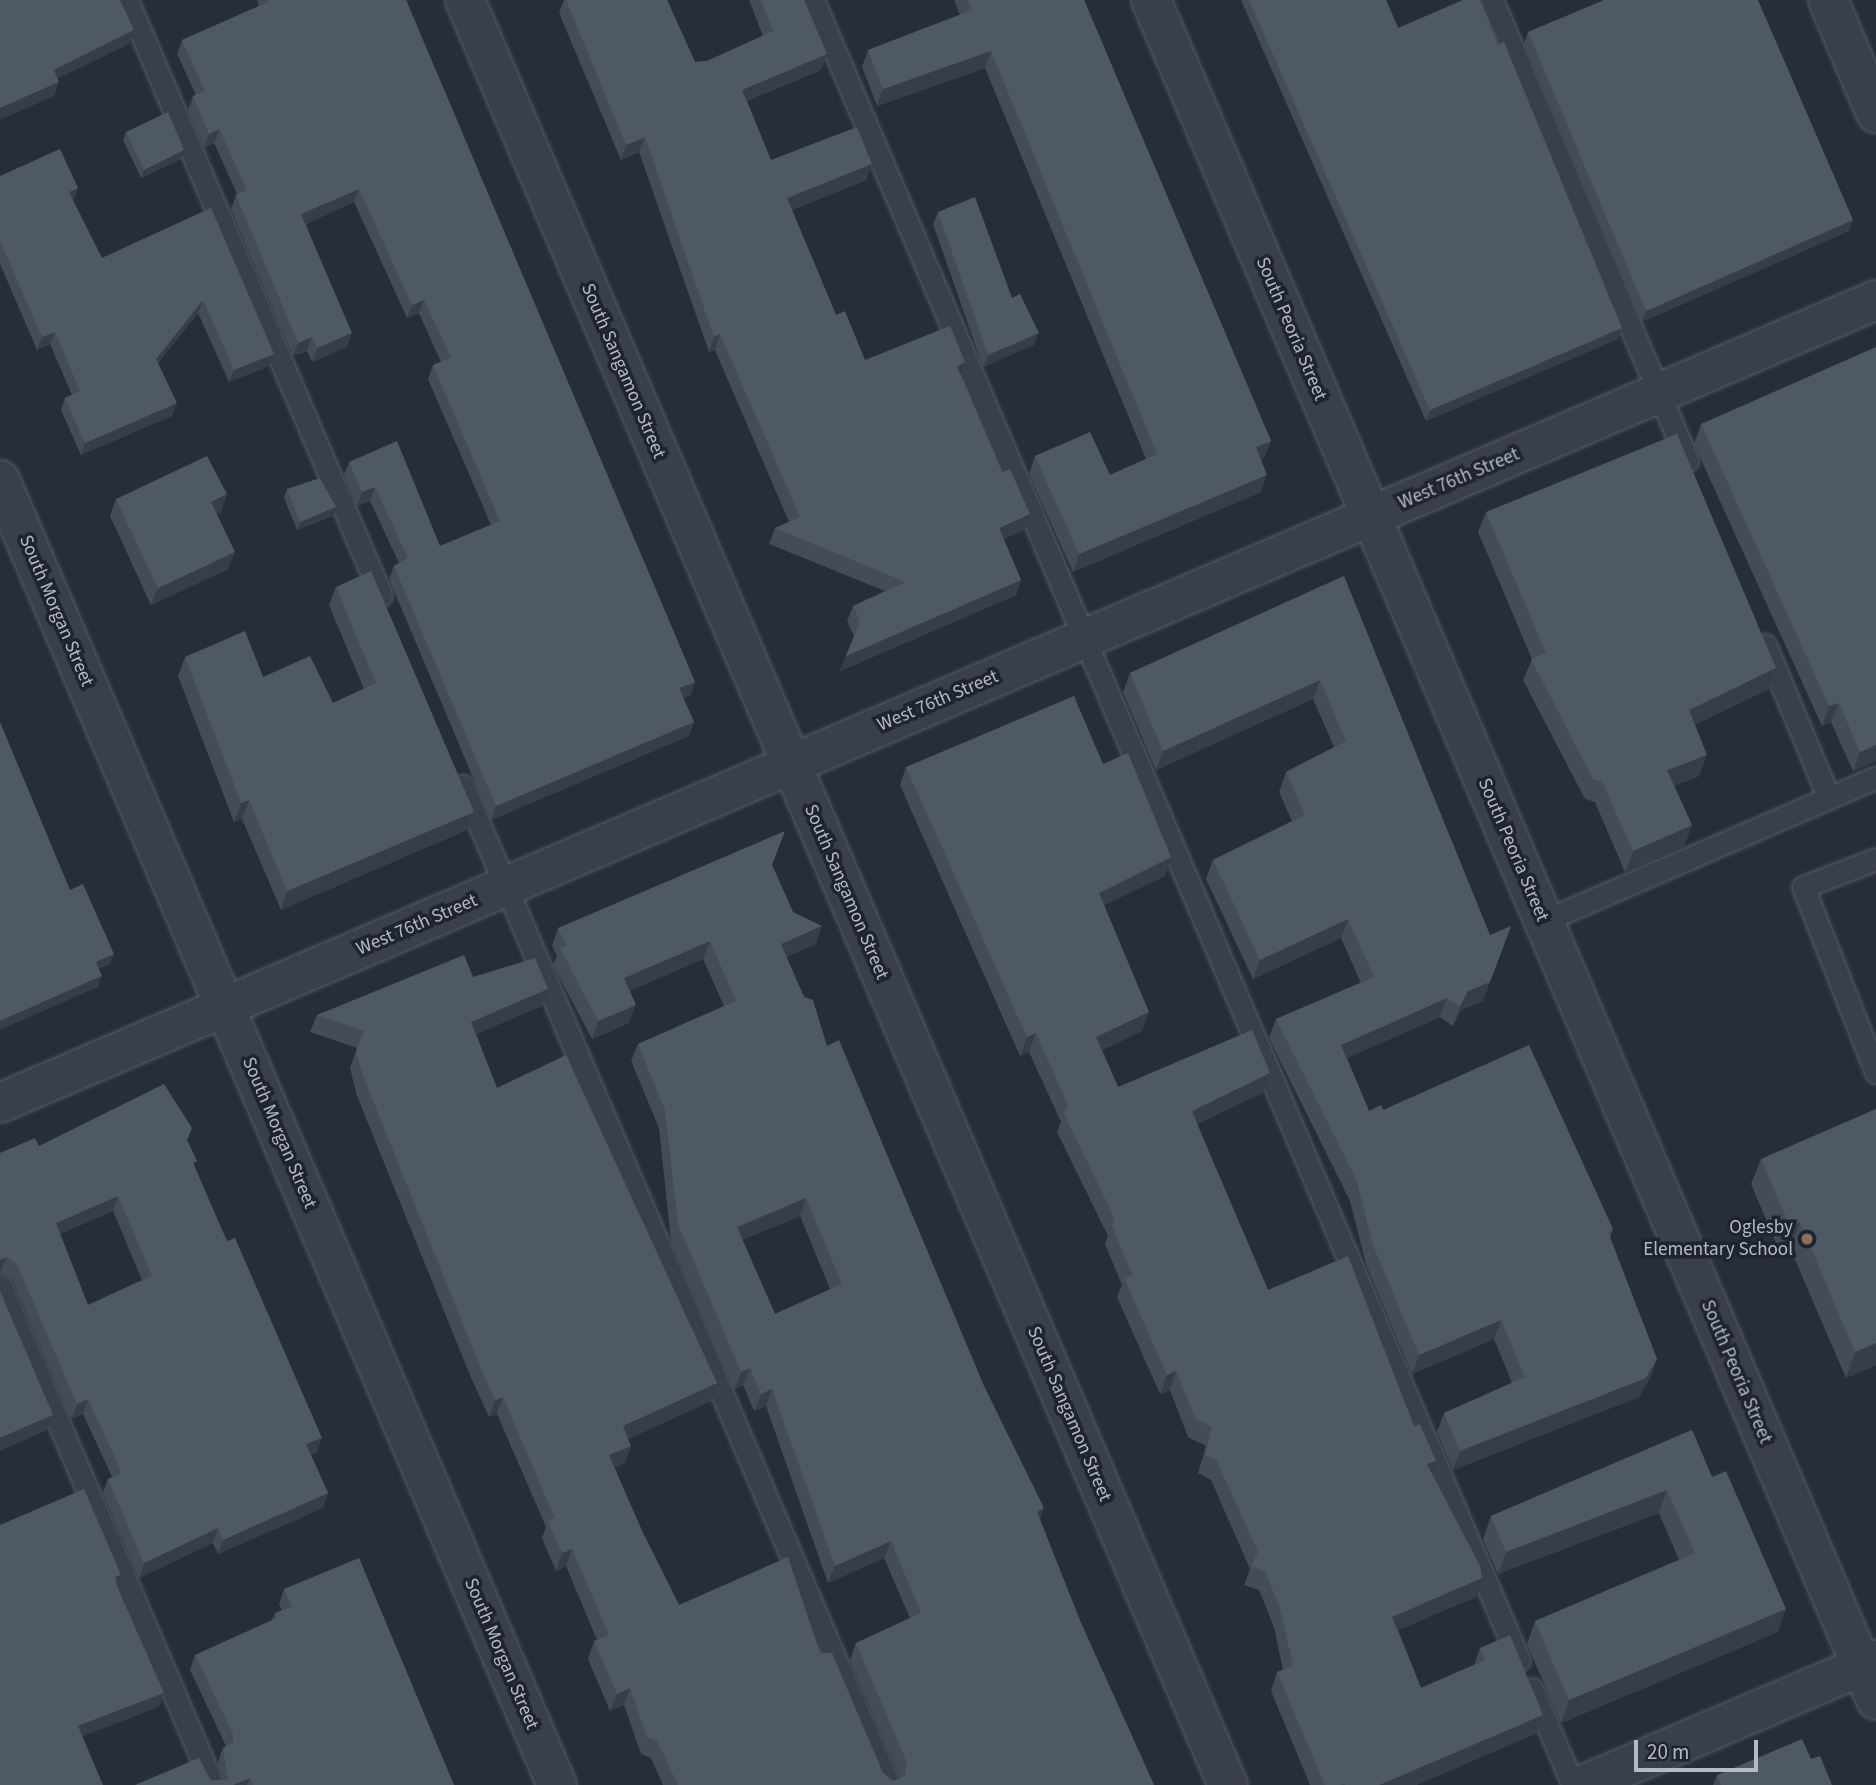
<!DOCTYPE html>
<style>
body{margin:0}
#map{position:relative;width:1876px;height:1785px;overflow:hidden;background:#262e39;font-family:"Source Sans 3",sans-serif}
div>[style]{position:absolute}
.roads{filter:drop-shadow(0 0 2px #555b65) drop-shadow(0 0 2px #555b65)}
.service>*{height:21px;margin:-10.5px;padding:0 10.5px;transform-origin:10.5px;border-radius:10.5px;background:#3a404a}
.minor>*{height:38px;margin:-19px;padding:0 19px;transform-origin:19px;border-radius:19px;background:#3a404a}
.tertiary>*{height:38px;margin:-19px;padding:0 19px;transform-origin:19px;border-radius:19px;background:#3a404a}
.wall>*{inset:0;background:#444d57}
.shaded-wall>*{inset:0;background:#373e47}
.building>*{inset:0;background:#4f5965}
.dots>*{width:19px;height:19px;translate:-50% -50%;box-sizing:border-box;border:4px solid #1f252f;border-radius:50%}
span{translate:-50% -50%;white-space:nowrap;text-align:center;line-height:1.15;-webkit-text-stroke:7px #1f252f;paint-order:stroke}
.street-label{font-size:19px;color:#b5bbc5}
.poi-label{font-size:19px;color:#b5bbc5}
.right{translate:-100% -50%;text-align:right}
.scale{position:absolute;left:1634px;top:1740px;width:124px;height:32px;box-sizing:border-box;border:4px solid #b5bbc5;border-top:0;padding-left:9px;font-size:21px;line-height:24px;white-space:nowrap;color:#b5bbc5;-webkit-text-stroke:5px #1f252f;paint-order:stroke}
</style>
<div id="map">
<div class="roads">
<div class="service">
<i style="left:127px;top:0;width:647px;rotate:66.88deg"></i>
<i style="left:813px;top:0;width:1804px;rotate:66.96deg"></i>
<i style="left:1492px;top:0;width:500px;rotate:67deg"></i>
<i style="left:1765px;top:645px;width:166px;rotate:67.3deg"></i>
<i style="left:463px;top:786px;width:1086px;rotate:66.91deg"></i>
<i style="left:1876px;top:859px;width:78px;rotate:159deg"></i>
<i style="left:1803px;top:887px;width:199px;rotate:68.5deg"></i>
<i style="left:1544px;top:921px;width:362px;rotate:-23.4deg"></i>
<i style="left:0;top:1285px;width:543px;rotate:66.93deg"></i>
<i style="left:1532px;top:1689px;width:104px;rotate:66.9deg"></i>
</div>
<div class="minor">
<i style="left:465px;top:0;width:1941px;rotate:66.86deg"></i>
<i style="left:1151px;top:0;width:1848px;rotate:66.9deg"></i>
<i style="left:1828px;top:0;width:123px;rotate:67deg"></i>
<i style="left:0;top:480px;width:1419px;rotate:66.89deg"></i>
<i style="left:1583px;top:1785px;width:319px;rotate:-23.1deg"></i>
</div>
<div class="tertiary">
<i style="left:0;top:1103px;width:2041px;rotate:-23.17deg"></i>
</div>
</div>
<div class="wall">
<i style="clip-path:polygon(257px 0,406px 0,695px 682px,690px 696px,683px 698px,694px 722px,689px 736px,491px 820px,389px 579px,394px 566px,399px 563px,370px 501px,357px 506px,344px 475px,349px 462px,440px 546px,491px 525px,428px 379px,433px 365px,441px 362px,419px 313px,407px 318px,354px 202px,306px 224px,347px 347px,312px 362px,307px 351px,293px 356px,231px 209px,236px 195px,237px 194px,214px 143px,204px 148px,188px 110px,193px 96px,196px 95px,177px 54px,182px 40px,259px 6px)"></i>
<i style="clip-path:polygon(564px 0,667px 0,695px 62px,707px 61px,763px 36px,749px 0,804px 0,827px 54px,821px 70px,747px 101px,771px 160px,866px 180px,792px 210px,836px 315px,865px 360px,960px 374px,1024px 530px,1004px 539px,1021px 580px,1016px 595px,840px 671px,854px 636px,847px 621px,853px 606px,885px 591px,769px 544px,775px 528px,789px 522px,715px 350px,709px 352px,639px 152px,621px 160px,559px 13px)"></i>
<i style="clip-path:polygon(954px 0,1084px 0,1271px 441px,1264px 458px,1261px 460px,1261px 492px,1073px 572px,1029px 474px,1035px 456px,1110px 475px,1146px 459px,985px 68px,877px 106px,862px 67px,868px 50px,960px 15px)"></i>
<i style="clip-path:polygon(1241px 0,1386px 0,1398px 28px,1498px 45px,1622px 328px,1618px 339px,1426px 421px)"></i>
<i style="clip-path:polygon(1528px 32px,1853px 220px,1849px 231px,1642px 322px,1524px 43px)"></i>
<i style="clip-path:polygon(126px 132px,181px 159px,141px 178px,123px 140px)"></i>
<i style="clip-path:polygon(0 176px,78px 188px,73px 201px,102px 258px,211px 208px,274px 354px,269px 366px,229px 382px,198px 313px,158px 363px,172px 416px,81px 455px,61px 410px,65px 398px,72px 395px,50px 344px,37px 350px,0 264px)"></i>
<i style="clip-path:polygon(938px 212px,1012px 298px,1034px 345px,983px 367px,933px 224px)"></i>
<i style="clip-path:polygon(1701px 424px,1876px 761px,1853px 771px,1831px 722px,1822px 726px,1694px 444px)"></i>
<i style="clip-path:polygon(287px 489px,333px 516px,297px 530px,284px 498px)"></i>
<i style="clip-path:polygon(227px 494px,221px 512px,216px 514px,228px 569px,151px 605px,110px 516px,116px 499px)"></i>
<i style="clip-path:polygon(1486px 512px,1769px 689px,1694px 725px,1699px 776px,1674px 786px,1692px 825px,1684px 846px,1625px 872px,1595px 802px,1585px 799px,1523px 680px,1532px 659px,1478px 532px)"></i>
<i style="clip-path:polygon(1344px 576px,1483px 1001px,1461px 1010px,1453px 1026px,1440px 1017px,1347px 1058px,1369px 1111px,1383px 1110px,1613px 1229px,1610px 1238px,1657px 1359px,1650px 1378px,1639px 1397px,1453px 1470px,1437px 1432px,1444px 1413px,1512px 1383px,1494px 1339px,1412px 1374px,1366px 1264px,1350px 1201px,1269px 1038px,1276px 1019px,1361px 983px,1341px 938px,1253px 979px,1206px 879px,1213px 860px,1292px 821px,1279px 792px,1286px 772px,1334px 747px,1313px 699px,1156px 770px,1123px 692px,1130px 673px)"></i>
<i style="clip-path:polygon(336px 587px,467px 830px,281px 910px,242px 819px,234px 822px,178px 676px,185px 657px,263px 677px,333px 703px,364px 689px,329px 605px)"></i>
<i style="clip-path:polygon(1103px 764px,1171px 857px,1165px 876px,1104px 905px,1142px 1031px,1102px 1050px,1118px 1087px,1270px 1073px,1264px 1092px,1197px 1124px,1268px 1290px,1414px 1426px,1436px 1461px,1431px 1472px,1482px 1578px,1476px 1597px,1398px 1630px,1421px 1688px,1474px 1665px,1480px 1648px,1537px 1733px,1416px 1785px,1310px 1785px,1271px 1691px,1277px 1672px,1283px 1670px,1274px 1627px,1259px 1590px,1244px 1585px,1250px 1569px,1211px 1480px,1198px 1473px,1206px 1446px,1188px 1437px,1170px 1390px,1160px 1394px,1117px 1297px,1122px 1285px,1105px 1244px,1108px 1236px,1057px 1132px,1061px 1122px,1029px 1052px,1020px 1056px,900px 785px,906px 767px)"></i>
<i style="clip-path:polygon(evenodd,772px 865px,793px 912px,816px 944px,786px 957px,1040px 1520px,1081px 1623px,1154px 1785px,663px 1785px,651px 1758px,641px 1754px,624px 1705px,610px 1711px,588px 1659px,594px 1641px,597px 1640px,566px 1566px,556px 1571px,542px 1538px,546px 1527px,497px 1414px,489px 1417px,472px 1380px,357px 1096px,350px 1068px,357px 1048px,310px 1032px,317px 1015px,473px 977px,542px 1006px,476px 1034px,497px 1088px,717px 1383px,711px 1401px,628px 1439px,625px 1463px,614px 1468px,643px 1533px,679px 1605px,820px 1653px,883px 1773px,893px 1781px,900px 1778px,850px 1660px,856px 1643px,910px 1618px,884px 1558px,828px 1583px,766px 1406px,754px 1411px,743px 1385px,734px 1390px,671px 1241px,659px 1128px,631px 1061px,638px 1044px,724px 1006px,703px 959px,629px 991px,629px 1023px,592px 1039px,553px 965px,557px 956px,552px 946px,558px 928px,772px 865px,800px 1216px,830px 1289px,775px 1314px,742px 1240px,800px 1216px)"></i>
<i style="clip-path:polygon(1876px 1109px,1876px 1365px,1846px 1378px,1790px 1248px,1780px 1252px,1751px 1184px,1761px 1159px)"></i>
<i style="clip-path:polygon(evenodd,188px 1141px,195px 1168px,317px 1452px,311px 1455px,328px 1493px,323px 1508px,218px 1554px,213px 1543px,139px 1578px,103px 1493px,108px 1479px,112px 1477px,83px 1414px,71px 1419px,12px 1279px,0 1272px,0 1153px,39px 1146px,188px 1141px,113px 1211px,142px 1280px,88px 1305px,60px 1234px,113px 1211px)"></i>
<i style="clip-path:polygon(1692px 1430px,1778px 1632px,1561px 1723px,1527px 1644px,1535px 1621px,1679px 1560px,1659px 1513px,1498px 1574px,1483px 1539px,1491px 1516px)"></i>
<i style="clip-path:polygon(284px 1589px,454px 1785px,135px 1785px,221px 1780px,218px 1762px,223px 1748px,226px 1746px,190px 1670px,195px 1655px,272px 1620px,275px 1613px,282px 1610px,279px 1604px)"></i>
<i style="clip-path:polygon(1811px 1759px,1832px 1785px,1713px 1785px,1717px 1775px)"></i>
</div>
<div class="shaded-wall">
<i style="clip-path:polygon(134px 30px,129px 44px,49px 83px,54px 70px)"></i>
<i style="clip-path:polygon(991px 51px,985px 68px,877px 106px,883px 89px)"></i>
<i style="clip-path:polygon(827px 54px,821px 70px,736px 105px,742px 90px)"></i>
<i style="clip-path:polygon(59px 82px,54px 96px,0 120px,0 108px)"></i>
<i style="clip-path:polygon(219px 129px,214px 143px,204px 148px,209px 134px)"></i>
<i style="clip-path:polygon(645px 137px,639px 152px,621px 160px,626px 145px)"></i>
<i style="clip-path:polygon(184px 150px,181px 159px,141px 178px,144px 170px)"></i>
<i style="clip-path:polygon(872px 164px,866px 180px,781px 214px,787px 198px)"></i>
<i style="clip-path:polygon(78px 188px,73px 201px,64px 205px,69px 192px)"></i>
<i style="clip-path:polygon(359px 189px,354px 202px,296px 228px,301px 214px)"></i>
<i style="clip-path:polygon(1853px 220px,1849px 231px,1642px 322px,1646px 311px)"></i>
<i style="clip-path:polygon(203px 300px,198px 313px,151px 371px,156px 359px)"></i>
<i style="clip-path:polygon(424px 300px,419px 313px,407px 318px,412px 305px)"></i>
<i style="clip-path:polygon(1622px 328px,1618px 339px,1426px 421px,1430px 410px)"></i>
<i style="clip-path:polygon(55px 332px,50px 344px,37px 350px,42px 337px)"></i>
<i style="clip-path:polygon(352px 333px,347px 347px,312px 362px,317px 348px)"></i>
<i style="clip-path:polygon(1039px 333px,1034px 345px,983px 367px,988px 355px)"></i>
<i style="clip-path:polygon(720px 334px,715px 350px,709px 352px,714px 337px)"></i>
<i style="clip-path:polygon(312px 337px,307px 351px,293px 356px,298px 343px)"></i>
<i style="clip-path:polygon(274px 354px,269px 366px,229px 382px,234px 370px)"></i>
<i style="clip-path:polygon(965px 362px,959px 377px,957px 367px)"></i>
<i style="clip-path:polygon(177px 403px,172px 416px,81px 455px,85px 443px)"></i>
<i style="clip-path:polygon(1271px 441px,1264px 458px,1250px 464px,1256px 447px)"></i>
<i style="clip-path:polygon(1267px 475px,1261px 492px,1073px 572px,1079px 554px)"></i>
<i style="clip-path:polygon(375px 487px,370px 501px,357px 506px,362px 492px)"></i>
<i style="clip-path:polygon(227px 494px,221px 512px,205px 519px,211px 502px)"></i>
<i style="clip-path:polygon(336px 507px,333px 516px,297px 530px,300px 522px)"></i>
<i style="clip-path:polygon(1030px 514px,1024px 530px,993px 544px,999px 528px)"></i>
<i style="clip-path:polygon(235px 552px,228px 569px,151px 605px,158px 588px)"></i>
<i style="clip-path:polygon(1021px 580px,1016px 595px,840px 671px,846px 656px)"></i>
<i style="clip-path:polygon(1776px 668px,1769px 689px,1681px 731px,1689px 710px)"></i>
<i style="clip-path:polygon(1320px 680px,1313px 699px,1156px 770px,1163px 751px)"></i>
<i style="clip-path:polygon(695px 682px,690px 696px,674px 702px,679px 688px)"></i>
<i style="clip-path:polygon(1839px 703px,1831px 722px,1822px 726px,1829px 706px)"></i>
<i style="clip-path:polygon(694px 722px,689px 736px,491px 820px,496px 806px)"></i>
<i style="clip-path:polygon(1876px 745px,1876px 761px,1853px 771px,1860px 752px)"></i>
<i style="clip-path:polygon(1707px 755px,1699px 776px,1660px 791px,1667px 770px)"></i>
<i style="clip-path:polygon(249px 800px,242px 819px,234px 822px,241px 803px)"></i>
<i style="clip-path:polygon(474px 812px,467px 830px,281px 910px,287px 891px)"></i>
<i style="clip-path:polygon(1692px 825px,1684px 846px,1625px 872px,1633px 851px)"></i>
<i style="clip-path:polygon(1171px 857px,1165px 876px,1092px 911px,1099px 893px)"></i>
<i style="clip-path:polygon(1348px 919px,1341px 938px,1253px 979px,1260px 960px)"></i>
<i style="clip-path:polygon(822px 926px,816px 944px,775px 962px,781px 944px)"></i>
<i style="clip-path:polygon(1511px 926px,1483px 1001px,1461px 1010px,1453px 1026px,1460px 1006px,1468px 991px)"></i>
<i style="clip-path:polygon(710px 941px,703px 959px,618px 996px,624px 978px)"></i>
<i style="clip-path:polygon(114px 954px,110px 964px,92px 972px,96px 962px)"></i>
<i style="clip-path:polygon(102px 976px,98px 987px,0 1030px,0 1021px)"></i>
<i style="clip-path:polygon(548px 989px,542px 1006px,464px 1039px,471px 1022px)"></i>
<i style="clip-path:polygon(1447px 998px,1440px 1017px,1334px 1064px,1341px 1045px)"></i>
<i style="clip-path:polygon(636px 1005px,629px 1023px,592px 1039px,598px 1021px)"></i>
<i style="clip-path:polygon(1149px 1012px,1142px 1031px,1089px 1055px,1096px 1037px)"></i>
<i style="clip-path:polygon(1036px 1033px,1029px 1052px,1020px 1056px,1027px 1037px)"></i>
<i style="clip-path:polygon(1270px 1073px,1264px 1092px,1185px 1130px,1192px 1111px)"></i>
<i style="clip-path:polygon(118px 1196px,113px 1211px,50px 1238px,56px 1223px)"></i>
<i style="clip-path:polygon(806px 1198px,800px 1216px,731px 1245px,737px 1227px)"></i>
<i style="clip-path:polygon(1800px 1222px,1790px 1248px,1780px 1252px,1790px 1226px)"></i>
<i style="clip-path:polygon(6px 1257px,1px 1272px,0 1272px,0 1260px)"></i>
<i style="clip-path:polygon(1501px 1320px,1494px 1339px,1412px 1374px,1419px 1355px)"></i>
<i style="clip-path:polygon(1876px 1343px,1876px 1365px,1846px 1378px,1855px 1352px)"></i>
<i style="clip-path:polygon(1657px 1359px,1650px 1378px,1639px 1397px,1453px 1470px,1460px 1451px)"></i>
<i style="clip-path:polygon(750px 1368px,743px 1385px,734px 1390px,741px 1372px)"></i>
<i style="clip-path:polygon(1176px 1371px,1170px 1390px,1160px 1394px,1167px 1375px)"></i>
<i style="clip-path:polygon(717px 1383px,711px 1401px,616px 1444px,623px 1426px)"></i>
<i style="clip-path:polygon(772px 1389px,766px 1406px,754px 1411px,761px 1394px)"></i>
<i style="clip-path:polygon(503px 1397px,497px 1414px,489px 1417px,495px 1400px)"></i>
<i style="clip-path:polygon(88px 1399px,83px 1414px,71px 1419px,77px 1404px)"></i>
<i style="clip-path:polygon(53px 1415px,47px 1430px,0 1451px,0 1438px)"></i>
<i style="clip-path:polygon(322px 1438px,317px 1452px,301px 1459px,306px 1444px)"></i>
<i style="clip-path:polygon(631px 1446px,625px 1463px,603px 1473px,609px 1455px)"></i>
<i style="clip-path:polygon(1436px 1461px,1429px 1480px,1427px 1464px)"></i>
<i style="clip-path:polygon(1667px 1490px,1659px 1513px,1498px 1574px,1506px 1552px)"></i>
<i style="clip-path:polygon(328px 1493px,323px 1508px,218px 1554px,223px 1540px)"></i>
<i style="clip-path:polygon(1044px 1508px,1038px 1526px,1037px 1512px)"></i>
<i style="clip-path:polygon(218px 1528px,213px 1543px,139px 1578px,144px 1563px)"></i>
<i style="clip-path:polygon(891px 1541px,884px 1558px,828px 1583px,835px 1566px)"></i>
<i style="clip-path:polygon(572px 1549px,566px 1566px,556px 1571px,562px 1553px)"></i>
<i style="clip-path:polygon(121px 1575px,115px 1589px,115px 1577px)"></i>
<i style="clip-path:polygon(1482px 1578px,1476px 1597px,1385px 1635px,1392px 1617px)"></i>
<i style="clip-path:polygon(1786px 1609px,1778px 1632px,1561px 1723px,1569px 1700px)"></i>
<i style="clip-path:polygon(630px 1688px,624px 1705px,610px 1711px,617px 1694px)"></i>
<i style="clip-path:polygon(164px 1693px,159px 1707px,73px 1740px,78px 1726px)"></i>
<i style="clip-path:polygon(1543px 1715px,1537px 1733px,1416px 1785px,1379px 1785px)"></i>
<i style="clip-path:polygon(250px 1778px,247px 1785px,233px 1785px)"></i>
</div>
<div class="building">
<i style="clip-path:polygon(0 0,120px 0,134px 30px,54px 70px,59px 82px,0 108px)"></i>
<i style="clip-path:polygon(268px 0,406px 0,695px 682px,679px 688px,694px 722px,496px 806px,394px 566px,408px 558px,375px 487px,362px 492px,349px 462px,397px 441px,440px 546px,500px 521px,433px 365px,451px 357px,424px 300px,412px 305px,359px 189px,301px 214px,352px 333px,317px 348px,312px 337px,298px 343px,236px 195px,247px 190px,219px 129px,209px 134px,193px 96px,205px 91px,182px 40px,268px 2px)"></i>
<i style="clip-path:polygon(566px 0,667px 0,695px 62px,707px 61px,773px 31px,761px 0,804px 0,827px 54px,742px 90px,771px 160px,857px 127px,872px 164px,787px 198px,836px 315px,845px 311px,865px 360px,950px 326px,965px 362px,957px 367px,1002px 472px,1010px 469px,1030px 514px,999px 528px,1021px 580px,846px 656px,860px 621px,853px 606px,906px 582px,775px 528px,800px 517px,720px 334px,714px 337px,645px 137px,626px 145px)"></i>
<i style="clip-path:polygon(968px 0,1084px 0,1271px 441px,1256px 447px,1267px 475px,1079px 554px,1035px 456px,1090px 432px,1110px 475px,1157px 454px,991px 51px,883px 89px,868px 50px,972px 10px)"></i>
<i style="clip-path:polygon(1249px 0,1386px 0,1398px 28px,1463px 0,1480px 0,1498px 45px,1504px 42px,1622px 328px,1430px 410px)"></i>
<i style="clip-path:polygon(1604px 0,1758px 0,1853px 220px,1646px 311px,1528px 32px)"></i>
<i style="clip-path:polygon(168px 112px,184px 150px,144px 170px,126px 132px)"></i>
<i style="clip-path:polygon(60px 149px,78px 188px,69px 192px,102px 258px,211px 208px,274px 354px,234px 370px,203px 300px,156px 359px,177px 403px,85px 443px,65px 398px,80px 391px,55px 332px,42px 337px,0 241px,0 176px)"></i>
<i style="clip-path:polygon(975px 197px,1012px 298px,1020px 294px,1039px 333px,988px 355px,938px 212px)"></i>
<i style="clip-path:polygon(1876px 347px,1876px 745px,1860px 752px,1839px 703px,1829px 706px,1701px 424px)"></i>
<i style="clip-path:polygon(1677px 434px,1776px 668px,1689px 710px,1707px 755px,1667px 770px,1692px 825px,1633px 851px,1602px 781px,1593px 779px,1531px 659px,1546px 653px,1486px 512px)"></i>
<i style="clip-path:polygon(207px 456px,227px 494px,211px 502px,235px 552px,158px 588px,116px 499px)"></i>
<i style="clip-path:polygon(320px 478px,336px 507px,300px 522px,287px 489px)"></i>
<i style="clip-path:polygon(371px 571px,474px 812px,287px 891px,249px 800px,241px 803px,185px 657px,245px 631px,263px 677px,310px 656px,333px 703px,376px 683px,336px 587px)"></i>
<i style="clip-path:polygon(1344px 576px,1490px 935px,1511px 926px,1490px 982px,1468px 991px,1460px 1006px,1447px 998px,1341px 1045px,1369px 1111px,1381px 1105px,1383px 1110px,1529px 1045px,1613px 1229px,1608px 1232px,1657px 1359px,1646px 1378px,1460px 1451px,1444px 1413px,1525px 1377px,1501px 1320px,1419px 1355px,1373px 1245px,1357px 1181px,1276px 1019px,1374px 977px,1348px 919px,1260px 960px,1213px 860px,1305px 815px,1286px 772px,1346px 741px,1320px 680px,1163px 751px,1130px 673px)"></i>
<i style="clip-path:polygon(1074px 696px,1103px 764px,1128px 753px,1171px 857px,1099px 893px,1149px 1012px,1096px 1037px,1118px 1087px,1252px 1030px,1270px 1073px,1192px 1111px,1209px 1152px,1268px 1290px,1348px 1256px,1414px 1426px,1420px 1424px,1436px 1461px,1427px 1464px,1480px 1566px,1482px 1578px,1392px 1617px,1421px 1688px,1485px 1660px,1480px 1648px,1510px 1635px,1543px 1715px,1379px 1785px,1345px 1785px,1344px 1783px,1340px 1785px,1325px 1785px,1277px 1672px,1293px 1666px,1280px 1608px,1265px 1571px,1251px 1566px,1258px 1552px,1217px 1461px,1205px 1455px,1212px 1427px,1195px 1418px,1176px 1371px,1167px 1375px,1124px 1278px,1132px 1275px,1112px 1225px,1115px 1219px,1064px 1114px,1068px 1105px,1036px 1033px,1027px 1037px,906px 767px)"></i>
<i style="clip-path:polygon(0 722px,70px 890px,83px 884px,114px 954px,96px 962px,102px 976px,0 1021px)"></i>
<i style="clip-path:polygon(evenodd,785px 831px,772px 865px,793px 912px,822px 926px,781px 944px,804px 997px,813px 1000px,827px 1046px,839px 1040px,984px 1386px,1044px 1508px,1037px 1512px,1081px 1623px,1154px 1785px,678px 1785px,657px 1741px,647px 1737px,630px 1688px,617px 1694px,594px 1641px,609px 1635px,572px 1549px,562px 1553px,548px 1521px,555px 1518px,503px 1397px,495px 1400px,478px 1362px,364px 1078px,356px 1051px,364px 1031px,317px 1015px,464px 955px,473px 977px,535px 958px,548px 989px,471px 1022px,497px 1088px,566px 1055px,717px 1383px,623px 1426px,631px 1446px,609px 1455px,643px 1533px,679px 1605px,788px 1557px,820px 1653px,832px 1653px,883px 1773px,893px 1781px,905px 1776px,907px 1763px,856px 1643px,921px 1613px,891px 1541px,835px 1566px,772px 1389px,761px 1394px,750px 1368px,741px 1372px,678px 1224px,665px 1110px,638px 1044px,736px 1001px,710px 941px,624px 978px,636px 1005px,598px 1021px,560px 948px,566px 945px,558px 928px,785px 831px,806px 1198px,842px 1284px,775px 1314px,737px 1227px,806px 1198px)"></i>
<i style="clip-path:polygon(evenodd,164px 1084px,192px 1128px,187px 1140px,197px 1161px,193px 1163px,227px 1241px,235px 1238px,322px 1438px,306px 1444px,328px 1493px,223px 1540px,218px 1528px,144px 1563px,108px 1479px,122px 1473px,88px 1399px,77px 1404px,17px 1264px,6px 1257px,0 1260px,0 1153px,35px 1138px,39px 1146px,164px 1084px,118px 1196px,152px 1276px,88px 1305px,56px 1223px,118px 1196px)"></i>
<i style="clip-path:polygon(1876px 1109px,1876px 1343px,1855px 1352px,1800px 1222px,1790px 1226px,1761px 1159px)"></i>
<i style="clip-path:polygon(0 1291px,53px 1415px,0 1438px)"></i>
<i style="clip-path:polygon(1692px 1430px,1712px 1477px,1726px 1471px,1786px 1609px,1569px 1700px,1535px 1621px,1695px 1553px,1667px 1490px,1506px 1552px,1491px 1516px)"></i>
<i style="clip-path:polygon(84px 1489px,121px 1575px,115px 1577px,118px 1589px,164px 1693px,78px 1726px,103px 1785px,0 1785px,0 1525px)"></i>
<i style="clip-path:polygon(359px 1558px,454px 1785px,253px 1785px,250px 1778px,233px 1785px,135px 1785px,199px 1758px,211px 1781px,228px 1779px,223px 1748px,233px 1743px,233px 1734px,195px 1655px,277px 1618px,275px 1613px,292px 1607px,284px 1589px)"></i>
<i style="clip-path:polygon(1802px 1739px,1811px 1759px,1820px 1756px,1832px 1785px,1721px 1785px,1717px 1775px)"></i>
</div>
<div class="dots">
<i style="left:1807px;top:1239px;background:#8d6e63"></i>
</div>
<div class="street-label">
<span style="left:1291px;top:329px;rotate:67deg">South Peoria Street</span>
<span style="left:623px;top:371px;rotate:67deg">South Sangamon Street</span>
<span style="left:1459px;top:479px;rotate:-23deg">West 76th Street</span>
<span style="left:56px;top:611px;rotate:67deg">South Morgan Street</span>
<span style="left:938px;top:701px;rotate:-23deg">West 76th Street</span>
<span style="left:1513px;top:850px;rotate:67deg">South Peoria Street</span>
<span style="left:846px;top:892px;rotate:67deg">South Sangamon Street</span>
<span style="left:417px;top:925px;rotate:-23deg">West 76th Street</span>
<span style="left:279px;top:1133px;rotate:67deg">South Morgan Street</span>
<span style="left:1736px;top:1372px;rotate:67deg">South Peoria Street</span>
<span style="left:1069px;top:1414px;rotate:67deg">South Sangamon Street</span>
<span style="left:501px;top:1654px;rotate:67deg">South Morgan Street</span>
</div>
<div class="poi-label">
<span class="right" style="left:1793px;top:1239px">Oglesby<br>Elementary School</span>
</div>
<div class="scale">20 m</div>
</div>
